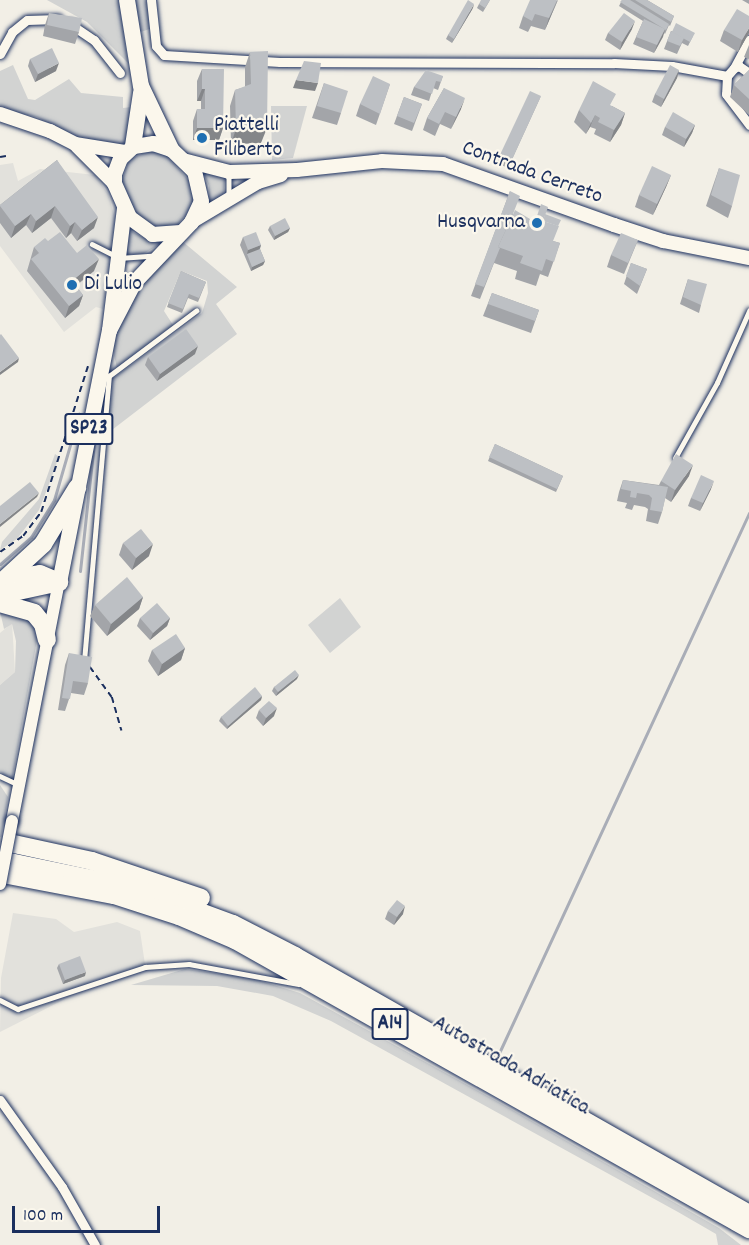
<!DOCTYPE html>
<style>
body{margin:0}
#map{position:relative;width:749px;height:1245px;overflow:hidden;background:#f2efe6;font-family:Dekko,sans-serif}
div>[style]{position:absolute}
.built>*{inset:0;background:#e2e1dc}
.green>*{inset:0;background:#d2d3d2}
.stream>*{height:3px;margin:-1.5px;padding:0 1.5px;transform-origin:1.5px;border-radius:1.5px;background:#a9adb7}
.path>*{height:1.5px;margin-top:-0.75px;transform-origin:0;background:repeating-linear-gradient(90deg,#1b2f5e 0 6px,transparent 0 10.5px)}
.roads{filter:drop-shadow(0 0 2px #1b2f5e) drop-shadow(0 0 2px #1b2f5e)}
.service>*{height:4.5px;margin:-2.25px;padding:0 2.25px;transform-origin:2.25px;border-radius:2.25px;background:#fbf7ec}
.minor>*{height:9px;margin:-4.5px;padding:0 4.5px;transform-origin:4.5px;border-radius:4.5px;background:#fbf7ec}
.tertiary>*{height:12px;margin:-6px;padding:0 6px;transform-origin:6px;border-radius:6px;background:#fbf7ec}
.secondary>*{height:14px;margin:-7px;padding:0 7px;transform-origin:7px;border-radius:7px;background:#fbf7ec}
.primary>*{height:15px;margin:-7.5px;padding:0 7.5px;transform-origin:7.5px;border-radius:7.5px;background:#fbf7ec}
.trunk>*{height:16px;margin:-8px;padding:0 8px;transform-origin:8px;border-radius:8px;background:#fbf7ec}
.motorway>*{height:18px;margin:-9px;padding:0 9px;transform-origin:9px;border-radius:9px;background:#fbf7ec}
.bridges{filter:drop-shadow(0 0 2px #1b2f5e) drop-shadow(0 0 2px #1b2f5e)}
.tertiary-bridge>*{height:12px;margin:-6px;padding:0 6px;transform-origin:6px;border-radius:6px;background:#fbf7ec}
.wall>*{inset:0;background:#a3a5a9}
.shaded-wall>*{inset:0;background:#848689}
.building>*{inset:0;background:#bdc0c4}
.dots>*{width:16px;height:16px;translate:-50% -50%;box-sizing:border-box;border:3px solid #fbf7ec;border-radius:50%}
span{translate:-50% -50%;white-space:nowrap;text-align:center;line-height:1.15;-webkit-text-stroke:4.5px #fbf7ec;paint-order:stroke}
.shield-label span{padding:2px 4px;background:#fbf7ec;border:2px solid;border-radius:4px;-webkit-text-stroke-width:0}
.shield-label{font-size:21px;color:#1b2f5e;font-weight:700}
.poi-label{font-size:22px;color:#1b2f5e}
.left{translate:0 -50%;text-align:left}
.right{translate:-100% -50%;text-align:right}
.street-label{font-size:22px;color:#1b2f5e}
.scale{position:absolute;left:12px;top:1206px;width:148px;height:27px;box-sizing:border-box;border:3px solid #1b2f5e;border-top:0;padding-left:8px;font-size:18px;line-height:21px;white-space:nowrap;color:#1b2f5e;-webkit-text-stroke:4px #fbf7ec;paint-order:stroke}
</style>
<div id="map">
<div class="built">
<i style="clip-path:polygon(13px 163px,18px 181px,40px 169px,95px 175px,108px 194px,115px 218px,103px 309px,96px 307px,64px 332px,0 246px,0 165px)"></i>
<i style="clip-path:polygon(12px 623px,15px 672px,0 685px,0 633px)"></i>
<i style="clip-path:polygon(13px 913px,56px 919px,74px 932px,117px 922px,140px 931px,146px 971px,73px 995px,0 1032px,1px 978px)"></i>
</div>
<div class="green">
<i style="clip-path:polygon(47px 0,119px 0,128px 63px,87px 22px)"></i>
<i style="clip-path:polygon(134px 0,152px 0,155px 27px,138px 33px)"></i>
<i style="clip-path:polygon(13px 65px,28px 99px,35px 100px,69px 79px,81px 93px,123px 97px,123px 108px,132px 107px,129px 139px,122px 145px,84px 142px,37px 117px,0 109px,0 71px)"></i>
<i style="clip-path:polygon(271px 106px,307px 106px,293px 158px,272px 160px)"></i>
<i style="clip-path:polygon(150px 150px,166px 155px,193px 185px,194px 206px,176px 226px,153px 227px,136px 214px,122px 181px,129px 160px)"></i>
<i style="clip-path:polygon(203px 172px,225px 177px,223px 198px,208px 209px,209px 186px)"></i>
<i style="clip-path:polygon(129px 230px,148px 240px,162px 243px,143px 254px,125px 254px)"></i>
<i style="clip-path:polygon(182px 241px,237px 287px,216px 304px,237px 334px,108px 433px,111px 380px,202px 313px,208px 293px,207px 281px,181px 271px,164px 311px,173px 325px,117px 368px,112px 347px,128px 298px)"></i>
<i style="clip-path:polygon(55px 454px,58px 456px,56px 466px,39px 510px,17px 539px,0 550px,2px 542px,39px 499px)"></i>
<i style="clip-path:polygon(340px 598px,361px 627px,330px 653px,308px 625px)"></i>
<i style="clip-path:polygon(0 611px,23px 614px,36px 628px,37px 640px,12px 780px,0 774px,0 685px,15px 672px,16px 641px,12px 624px,4px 629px)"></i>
<i style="clip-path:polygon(0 785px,8px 797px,1px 837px,0 837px)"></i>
<i style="clip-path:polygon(185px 969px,251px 978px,300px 993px,500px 1103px,719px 1228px,741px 1245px,718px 1245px,716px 1234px,678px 1212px,331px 1021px,273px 996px,217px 986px,131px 985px)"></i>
</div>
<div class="stream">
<i style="left:0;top:564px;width:41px;rotate:-41.1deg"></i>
<i style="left:31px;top:537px;width:44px;rotate:-58.1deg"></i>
<i style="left:54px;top:500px;width:90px;rotate:-73.8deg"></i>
<i style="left:80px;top:571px;width:130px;rotate:-83.8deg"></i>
<i style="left:499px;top:1053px;width:595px;rotate:-65.16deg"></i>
</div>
<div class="path">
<i style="left:0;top:157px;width:6px;rotate:-9deg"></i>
<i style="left:0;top:552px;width:28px;rotate:-35deg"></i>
<i style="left:23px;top:536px;width:30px;rotate:-53deg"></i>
<i style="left:41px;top:512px;width:153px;rotate:-72.2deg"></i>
<i style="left:90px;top:667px;width:37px;rotate:54deg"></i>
<i style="left:112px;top:697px;width:35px;rotate:74deg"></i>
</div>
<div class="roads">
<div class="service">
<i style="left:229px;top:175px;width:22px;rotate:90deg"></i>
<i style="left:92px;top:244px;width:30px;rotate:27deg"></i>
<i style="left:119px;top:258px;width:32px;rotate:-4deg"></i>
<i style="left:109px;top:376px;width:109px;rotate:-36.8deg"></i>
<i style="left:675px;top:458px;width:86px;rotate:-60.8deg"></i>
<i style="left:717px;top:383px;width:79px;rotate:-66deg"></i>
<i style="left:84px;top:661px;width:286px;rotate:-85deg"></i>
<i style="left:0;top:776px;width:19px;rotate:25deg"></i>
<i style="left:0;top:1000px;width:20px;rotate:27deg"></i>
<i style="left:18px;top:1009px;width:134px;rotate:-18.3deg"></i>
<i style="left:145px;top:967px;width:44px;rotate:-3.9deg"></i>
<i style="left:189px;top:964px;width:111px;rotate:10.4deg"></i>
</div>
<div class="minor">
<i style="left:151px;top:0;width:46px;rotate:83.8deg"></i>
<i style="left:156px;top:46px;width:12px;rotate:48deg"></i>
<i style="left:164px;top:55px;width:116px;rotate:3.5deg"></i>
<i style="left:280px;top:62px;width:334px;rotate:0.2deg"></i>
<i style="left:614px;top:63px;width:58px;rotate:3deg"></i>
<i style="left:672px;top:66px;width:56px;rotate:10.3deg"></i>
<i style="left:70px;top:24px;width:29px;rotate:34deg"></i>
<i style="left:94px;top:40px;width:42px;rotate:51.8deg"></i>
<i style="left:0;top:54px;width:25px;rotate:-61deg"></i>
<i style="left:12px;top:32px;width:19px;rotate:-39deg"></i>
<i style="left:27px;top:20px;width:31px;rotate:-2deg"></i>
<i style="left:734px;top:68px;width:32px;rotate:-62deg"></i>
<i style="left:749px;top:73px;width:12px;rotate:-145deg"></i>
<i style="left:739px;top:66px;width:5px;rotate:158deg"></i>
<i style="left:734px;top:68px;width:11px;rotate:131deg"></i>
<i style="left:727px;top:76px;width:18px;rotate:93deg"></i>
<i style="left:726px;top:94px;width:39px;rotate:53deg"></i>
<i style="left:0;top:1100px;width:107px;rotate:54.5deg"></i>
<i style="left:62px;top:1187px;width:67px;rotate:60.4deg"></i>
</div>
<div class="tertiary">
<i style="left:12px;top:821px;width:244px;rotate:-78.9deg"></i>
</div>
<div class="secondary">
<i style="left:0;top:114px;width:53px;rotate:18.8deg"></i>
<i style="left:50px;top:131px;width:28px;rotate:27deg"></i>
<i style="left:75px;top:144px;width:52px;rotate:8.9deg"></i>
<i style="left:77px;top:146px;width:52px;rotate:45deg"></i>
<i style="left:183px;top:160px;width:48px;rotate:14.6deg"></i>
<i style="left:229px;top:172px;width:68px;rotate:-1.7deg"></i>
<i style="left:297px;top:170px;width:85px;rotate:-6deg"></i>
<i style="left:382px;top:161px;width:61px;rotate:2.8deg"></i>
<i style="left:443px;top:164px;width:182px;rotate:19.6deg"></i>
<i style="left:614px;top:225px;width:52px;rotate:18.1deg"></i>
<i style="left:663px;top:241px;width:88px;rotate:11.2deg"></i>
<i style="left:191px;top:222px;width:78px;rotate:-30.8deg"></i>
<i style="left:258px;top:182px;width:24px;rotate:-17deg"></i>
</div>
<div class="primary">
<i style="left:109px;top:330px;width:54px;rotate:-62.5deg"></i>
<i style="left:134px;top:282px;width:83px;rotate:-46.5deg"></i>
<i style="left:191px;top:222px;width:23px;rotate:-65deg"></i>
<i style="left:201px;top:201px;width:31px;rotate:-103deg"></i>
<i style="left:194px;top:171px;width:32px;rotate:-136deg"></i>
<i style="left:171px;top:149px;width:19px;rotate:-162deg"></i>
<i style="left:153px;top:143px;width:20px;rotate:171deg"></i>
<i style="left:133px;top:146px;width:18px;rotate:137deg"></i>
<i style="left:120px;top:158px;width:17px;rotate:111deg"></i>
<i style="left:114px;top:174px;width:9px;rotate:90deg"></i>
<i style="left:114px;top:183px;width:37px;rotate:66deg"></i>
<i style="left:129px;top:217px;width:29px;rotate:36deg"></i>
<i style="left:152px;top:234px;width:28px;rotate:-4deg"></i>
<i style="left:59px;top:582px;width:257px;rotate:-78.8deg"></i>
<i style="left:109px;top:330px;width:123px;rotate:-83deg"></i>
</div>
<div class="trunk">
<i style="left:127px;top:0;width:87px;rotate:80.8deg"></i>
<i style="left:141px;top:86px;width:70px;rotate:64.5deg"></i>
<i style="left:133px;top:146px;width:54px;rotate:-81.4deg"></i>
</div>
<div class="motorway">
<i style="left:9px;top:579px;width:31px;rotate:-9deg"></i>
<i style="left:40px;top:574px;width:21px;rotate:23deg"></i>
<i style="left:4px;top:580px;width:53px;rotate:-42.7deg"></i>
<i style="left:43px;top:544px;width:66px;rotate:-58.7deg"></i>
<i style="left:0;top:595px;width:60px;rotate:-12.4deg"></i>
<i style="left:0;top:603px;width:35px;rotate:16deg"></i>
<i style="left:34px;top:613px;width:14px;rotate:51deg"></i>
<i style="left:43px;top:624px;width:16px;rotate:76deg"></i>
<i style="left:14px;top:844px;width:80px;rotate:12.3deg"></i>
<i style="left:92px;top:861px;width:115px;rotate:18.7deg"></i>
<i style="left:10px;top:862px;width:128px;rotate:11.7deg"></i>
<i style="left:135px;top:888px;width:104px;rotate:20.2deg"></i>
<i style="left:233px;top:924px;width:70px;rotate:27.3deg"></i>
<i style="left:295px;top:956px;width:522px;rotate:29.61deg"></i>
<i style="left:8px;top:875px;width:108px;rotate:10.7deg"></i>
<i style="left:114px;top:895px;width:68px;rotate:17.9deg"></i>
<i style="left:179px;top:916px;width:61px;rotate:23.2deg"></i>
<i style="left:235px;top:940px;width:590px;rotate:29.35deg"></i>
</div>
</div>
<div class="bridges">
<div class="tertiary-bridge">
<i style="left:0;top:884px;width:64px;rotate:-79.2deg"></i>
</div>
</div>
<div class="wall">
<i style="clip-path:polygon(490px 0,483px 12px,477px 8px,479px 4px)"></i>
<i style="clip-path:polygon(558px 0,545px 30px,531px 26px,528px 32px,519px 28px,523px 16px)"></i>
<i style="clip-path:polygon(622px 0,647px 0,674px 16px,670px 26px,669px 25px,665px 34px,664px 33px,654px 53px,633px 44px,643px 21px,619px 6px)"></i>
<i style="clip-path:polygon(742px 0,749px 0,749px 4px)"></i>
<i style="clip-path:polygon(473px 8px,452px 43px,446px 39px,448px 35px)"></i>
<i style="clip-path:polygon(49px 13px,79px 32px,75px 44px,43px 36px,45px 25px)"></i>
<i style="clip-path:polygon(632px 29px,620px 50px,605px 40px,608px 33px)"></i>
<i style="clip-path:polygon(724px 30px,749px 33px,738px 52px,720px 41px)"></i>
<i style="clip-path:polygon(671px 31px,693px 36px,688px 46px,682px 43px,677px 54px,664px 49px)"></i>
<i style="clip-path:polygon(749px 45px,749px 59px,744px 57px)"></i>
<i style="clip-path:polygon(250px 52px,261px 143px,231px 144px,230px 106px,235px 90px,245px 87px,245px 67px)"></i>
<i style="clip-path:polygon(30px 59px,56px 71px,35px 82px,28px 66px)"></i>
<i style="clip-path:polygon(202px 69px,223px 128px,219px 140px,193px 140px,193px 121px,197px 109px,201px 109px,201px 101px,197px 101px,197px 81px)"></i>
<i style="clip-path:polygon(679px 70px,677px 78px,661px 107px,652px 102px,655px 94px)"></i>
<i style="clip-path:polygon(749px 70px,749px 115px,730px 97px,734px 85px)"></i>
<i style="clip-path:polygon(443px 76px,438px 90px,433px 88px,429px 101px,411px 95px,414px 87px)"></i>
<i style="clip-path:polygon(324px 83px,341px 113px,337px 125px,312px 118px)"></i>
<i style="clip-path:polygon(390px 84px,376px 125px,356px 116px,360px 104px)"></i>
<i style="clip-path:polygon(444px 88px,461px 109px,451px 129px,440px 124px,435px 136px,423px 130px,427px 118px)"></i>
<i style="clip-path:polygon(541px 96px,508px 168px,497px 163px,498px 159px)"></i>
<i style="clip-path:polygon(404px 97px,422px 104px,412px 131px,394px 124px)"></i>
<i style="clip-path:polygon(612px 106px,625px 113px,621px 125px,610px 142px,594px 134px,596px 129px,590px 127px,586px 134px,574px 122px,579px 110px)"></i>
<i style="clip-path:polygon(695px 125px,692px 133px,684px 147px,662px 135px,665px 127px)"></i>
<i style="clip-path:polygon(57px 160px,94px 228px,77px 241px,71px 233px,66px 238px,51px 218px,32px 233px,26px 225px,11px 238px,0 223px,0 205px)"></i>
<i style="clip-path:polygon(719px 168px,732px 206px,728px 218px,706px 206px)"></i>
<i style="clip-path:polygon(671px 175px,666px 187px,653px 215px,635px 207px,639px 195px)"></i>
<i style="clip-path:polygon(510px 191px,513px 214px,535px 222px,543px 221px,553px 241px,560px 243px,548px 277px,540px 274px,536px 286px,515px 279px,517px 271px,494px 263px,480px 299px,471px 296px)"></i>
<i style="clip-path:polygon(270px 226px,290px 228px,288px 232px,274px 240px,268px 230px)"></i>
<i style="clip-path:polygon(243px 237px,261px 245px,260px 249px,265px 261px,263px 265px,251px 271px,240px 245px)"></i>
<i style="clip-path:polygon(638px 240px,624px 274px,607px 267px,611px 255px)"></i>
<i style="clip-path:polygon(34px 247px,77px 253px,94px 271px,76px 286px,83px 295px,79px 306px,65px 318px,27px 271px)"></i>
<i style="clip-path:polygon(631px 263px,647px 269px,637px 294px,624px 284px)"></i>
<i style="clip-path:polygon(181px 271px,206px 282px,198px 302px,188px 298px,182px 313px,167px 307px)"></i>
<i style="clip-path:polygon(688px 279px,701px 305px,699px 313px,680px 304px)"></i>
<i style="clip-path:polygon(492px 293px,539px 310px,531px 333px,483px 316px)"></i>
<i style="clip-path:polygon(195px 354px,157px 381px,145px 365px,148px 357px)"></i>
<i style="clip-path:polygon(495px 444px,563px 476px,556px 492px,488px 461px)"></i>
<i style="clip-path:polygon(689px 476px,671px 502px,665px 498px,662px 512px,658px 524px,646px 521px,648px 509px,645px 507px,634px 505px,632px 510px,625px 508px,627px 503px,617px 501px,619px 492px,623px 480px,659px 485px,661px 481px)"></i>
<i style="clip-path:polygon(711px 489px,700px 511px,688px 506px,691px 498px)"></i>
<i style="clip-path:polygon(123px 543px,149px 556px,132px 570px,119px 555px)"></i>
<i style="clip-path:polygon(143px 597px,139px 609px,107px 636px,90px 616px,95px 605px)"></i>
<i style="clip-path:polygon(140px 618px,170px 618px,167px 626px,150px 640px,137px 626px)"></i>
<i style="clip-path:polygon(185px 648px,181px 660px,158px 676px,148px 661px,152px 650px)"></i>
<i style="clip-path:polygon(69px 653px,88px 683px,84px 695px,71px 693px,65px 711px,58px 710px,65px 665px)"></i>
<i style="clip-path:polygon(297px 679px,276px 696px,272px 691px,274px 687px)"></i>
<i style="clip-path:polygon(262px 696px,261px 700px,227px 729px,219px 721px,221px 717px)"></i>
<i style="clip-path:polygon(259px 710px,274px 716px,263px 726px,256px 718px)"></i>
<i style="clip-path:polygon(388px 911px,403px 914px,394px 925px,385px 919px)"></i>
<i style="clip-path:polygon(59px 964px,85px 976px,63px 984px,57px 968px)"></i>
</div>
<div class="shaded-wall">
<i style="clip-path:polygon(558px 0,553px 11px,545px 30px,549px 18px)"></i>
<i style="clip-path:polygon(474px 4px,473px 8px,452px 43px,454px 39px)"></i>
<i style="clip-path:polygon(635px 21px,632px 29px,620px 50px,622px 42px)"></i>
<i style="clip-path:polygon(749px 28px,749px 33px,738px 52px,742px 40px)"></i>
<i style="clip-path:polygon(665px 29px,663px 37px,654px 53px,657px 45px)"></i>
<i style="clip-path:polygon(59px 63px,56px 71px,35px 82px,38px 74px)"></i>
<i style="clip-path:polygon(679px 70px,677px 78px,661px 107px,664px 99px)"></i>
<i style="clip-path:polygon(296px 80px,318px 83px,315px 91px,293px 88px)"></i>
<i style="clip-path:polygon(202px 89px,205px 89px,201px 101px,197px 101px)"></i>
<i style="clip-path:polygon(465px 98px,461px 109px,451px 129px,456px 117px)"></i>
<i style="clip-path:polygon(625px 113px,621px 125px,610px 142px,614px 130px)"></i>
<i style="clip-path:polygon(595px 115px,590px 127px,586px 134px,591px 123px)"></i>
<i style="clip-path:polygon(695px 125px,692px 133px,684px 147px,686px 139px)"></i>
<i style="clip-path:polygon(197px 128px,223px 128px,219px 140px,193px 140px)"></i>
<i style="clip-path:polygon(267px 128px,261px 143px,231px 144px,236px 129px)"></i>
<i style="clip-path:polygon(671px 175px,666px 187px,653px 215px,657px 204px)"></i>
<i style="clip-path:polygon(55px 206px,51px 218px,32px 233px,36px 221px)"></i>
<i style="clip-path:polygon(31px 214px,26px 225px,11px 238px,15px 226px)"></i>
<i style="clip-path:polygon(98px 217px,94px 228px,77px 241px,82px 230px)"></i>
<i style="clip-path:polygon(75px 222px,71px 233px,66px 238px,70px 226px)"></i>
<i style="clip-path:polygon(290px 228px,288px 232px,274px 240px,275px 236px)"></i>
<i style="clip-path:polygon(261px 245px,258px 253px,247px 254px,248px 250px)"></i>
<i style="clip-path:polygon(99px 259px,94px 271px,67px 292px,72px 281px)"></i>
<i style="clip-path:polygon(265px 261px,263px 265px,251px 271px,252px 267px)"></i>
<i style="clip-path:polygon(83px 295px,79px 306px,65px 318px,69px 306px)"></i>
<i style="clip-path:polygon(198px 346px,195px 354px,157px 381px,160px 374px)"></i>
<i style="clip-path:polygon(19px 358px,18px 362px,0 375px,0 372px)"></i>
<i style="clip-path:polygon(693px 465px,689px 476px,671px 502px,675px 490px)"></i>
<i style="clip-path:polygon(714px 481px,711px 489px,700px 511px,703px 503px)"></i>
<i style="clip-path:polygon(39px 493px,37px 497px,0 527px,0 524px)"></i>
<i style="clip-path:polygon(153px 544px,149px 556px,132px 570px,136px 558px)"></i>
<i style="clip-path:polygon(143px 597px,139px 609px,107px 636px,111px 624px)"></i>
<i style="clip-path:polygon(170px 618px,167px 626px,150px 640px,153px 633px)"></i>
<i style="clip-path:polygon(185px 648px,181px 660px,158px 676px,162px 664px)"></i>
<i style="clip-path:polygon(299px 675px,297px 679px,276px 696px,278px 692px)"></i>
<i style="clip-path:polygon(262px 696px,261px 700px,227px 729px,228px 726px)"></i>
<i style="clip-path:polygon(277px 708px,274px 716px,263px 726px,266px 718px)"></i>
<i style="clip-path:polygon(405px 906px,403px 914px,394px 925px,397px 917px)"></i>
<i style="clip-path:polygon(86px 972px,85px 976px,63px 984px,65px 980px)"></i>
</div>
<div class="building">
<i style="clip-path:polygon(468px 0,474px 4px,454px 39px,448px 35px)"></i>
<i style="clip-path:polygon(481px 0,490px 0,485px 8px,479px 4px)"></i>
<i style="clip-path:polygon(530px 0,557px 0,549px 18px,535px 14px,532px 21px,523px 16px)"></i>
<i style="clip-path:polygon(622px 0,630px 0,669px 24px,666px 30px,620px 2px)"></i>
<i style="clip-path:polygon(635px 0,647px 0,674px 16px,671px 22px)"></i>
<i style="clip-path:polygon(737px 9px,749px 16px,749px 28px,742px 40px,724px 30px)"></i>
<i style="clip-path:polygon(49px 13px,82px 18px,79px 32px,47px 25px)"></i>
<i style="clip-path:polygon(624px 13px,635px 21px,622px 42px,608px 33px)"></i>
<i style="clip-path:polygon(644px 19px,665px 29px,657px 45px,636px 37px)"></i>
<i style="clip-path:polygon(676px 23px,695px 33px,690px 42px,672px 32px)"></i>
<i style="clip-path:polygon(671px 31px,684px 38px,680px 46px,667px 41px)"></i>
<i style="clip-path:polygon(52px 48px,59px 63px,38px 74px,30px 59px)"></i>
<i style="clip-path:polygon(268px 51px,267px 128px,236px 129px,235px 90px,251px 84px,250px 52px)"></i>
<i style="clip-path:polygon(304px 61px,321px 63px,318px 83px,296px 80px)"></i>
<i style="clip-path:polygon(670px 65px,679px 70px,664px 99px,655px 94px)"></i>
<i style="clip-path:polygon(202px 69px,224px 69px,223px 128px,197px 128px,197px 109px,205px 109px,205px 89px,202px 89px)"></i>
<i style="clip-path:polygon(426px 70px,443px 76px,441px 82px,436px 81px,432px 94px,414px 87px)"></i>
<i style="clip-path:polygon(749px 70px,749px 99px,734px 85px)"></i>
<i style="clip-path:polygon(373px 76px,390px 84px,380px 114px,360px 104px)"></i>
<i style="clip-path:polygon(593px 81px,616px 94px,610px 105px,625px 113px,614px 130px,598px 122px,600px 118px,595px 115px,591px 123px,579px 110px)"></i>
<i style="clip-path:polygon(324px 83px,348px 91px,341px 113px,317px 106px)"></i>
<i style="clip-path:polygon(444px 88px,465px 98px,456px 117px,445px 112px,439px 124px,427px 118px)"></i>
<i style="clip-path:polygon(530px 91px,541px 96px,510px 164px,498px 159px)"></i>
<i style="clip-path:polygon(404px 97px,422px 104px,414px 123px,397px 116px)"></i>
<i style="clip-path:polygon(673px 112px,695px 125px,686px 139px,665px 127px)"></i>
<i style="clip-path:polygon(57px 160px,98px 217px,82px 230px,75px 222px,70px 226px,55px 206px,36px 221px,31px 214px,15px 226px,0 206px,0 205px)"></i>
<i style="clip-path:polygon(652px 166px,671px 175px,657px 204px,639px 195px)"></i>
<i style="clip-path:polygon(719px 168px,740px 175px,732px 206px,711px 195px)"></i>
<i style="clip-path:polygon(510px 191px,520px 196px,511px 219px,498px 247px,500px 248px,484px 287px,475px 284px)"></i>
<i style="clip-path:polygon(541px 204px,548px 207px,543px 221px,559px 226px,553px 241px,560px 243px,554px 262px,546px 259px,542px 271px,520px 263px,523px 256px,498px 247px,515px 210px,535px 222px)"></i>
<i style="clip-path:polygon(545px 214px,561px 220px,558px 226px,543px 221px)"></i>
<i style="clip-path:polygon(285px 218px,290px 228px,275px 236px,270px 226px)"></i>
<i style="clip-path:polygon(60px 232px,77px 253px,87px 245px,99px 259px,72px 281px,83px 295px,69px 306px,31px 259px,39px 253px,34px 247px,45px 238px,48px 241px)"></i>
<i style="clip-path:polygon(256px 232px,261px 245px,248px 250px,243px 237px)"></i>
<i style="clip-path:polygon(621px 233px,638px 240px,628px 263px,611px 255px)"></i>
<i style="clip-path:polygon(260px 249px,265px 261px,252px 267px,247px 254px)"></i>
<i style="clip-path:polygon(631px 263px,647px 269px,640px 286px,626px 276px)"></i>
<i style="clip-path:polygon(181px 271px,206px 282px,199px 298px,189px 294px,183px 309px,168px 303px)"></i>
<i style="clip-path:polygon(688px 279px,707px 284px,701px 305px,683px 297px)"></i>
<i style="clip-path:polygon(492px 293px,539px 310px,535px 321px,488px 304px)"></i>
<i style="clip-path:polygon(186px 329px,198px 346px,160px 374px,148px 357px)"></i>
<i style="clip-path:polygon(1px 334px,19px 358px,0 372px,0 335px)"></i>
<i style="clip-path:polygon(495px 444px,563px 476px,557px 489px,489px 457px)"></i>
<i style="clip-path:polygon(676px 454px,693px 465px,675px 490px,661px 481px)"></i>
<i style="clip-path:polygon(701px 475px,714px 481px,703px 503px,691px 498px)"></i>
<i style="clip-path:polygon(623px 480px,668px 487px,662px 512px,650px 510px,652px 498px,649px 495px,637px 493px,636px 498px,630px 497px,631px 491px,621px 489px)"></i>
<i style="clip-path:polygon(30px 482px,39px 493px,0 524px,0 506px)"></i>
<i style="clip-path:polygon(141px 529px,153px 544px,136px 558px,123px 543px)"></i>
<i style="clip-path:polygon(127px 577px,143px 597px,111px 624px,95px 605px)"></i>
<i style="clip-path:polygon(157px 603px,170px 618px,153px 633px,140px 618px)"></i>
<i style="clip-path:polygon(176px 634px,185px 648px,162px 664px,152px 650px)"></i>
<i style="clip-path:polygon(69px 653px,92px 657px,88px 683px,73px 681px,70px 699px,62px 698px)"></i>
<i style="clip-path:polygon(295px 670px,299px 675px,278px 692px,274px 687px)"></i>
<i style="clip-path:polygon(255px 687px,262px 696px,228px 726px,221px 717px)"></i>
<i style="clip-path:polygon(269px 701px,277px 708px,266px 718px,259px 710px)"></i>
<i style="clip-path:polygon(397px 900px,405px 906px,397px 917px,388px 911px)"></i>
<i style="clip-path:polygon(80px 956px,86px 972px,65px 980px,59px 964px)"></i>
</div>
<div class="dots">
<i style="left:202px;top:138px;background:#1f6fb2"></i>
<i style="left:537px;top:223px;background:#1f6fb2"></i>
<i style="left:72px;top:285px;background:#1f6fb2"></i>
</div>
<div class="shield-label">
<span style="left:89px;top:429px">SP23</span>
<span style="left:390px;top:1024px">A14</span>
</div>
<div class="poi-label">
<span class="left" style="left:214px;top:138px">Piattelli<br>Filiberto</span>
<span class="right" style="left:525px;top:223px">Husqvarna</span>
<span class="left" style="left:84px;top:285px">Di Lulio</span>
</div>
<div class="street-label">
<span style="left:532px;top:173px;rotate:20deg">Contrada Cerreto</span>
<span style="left:511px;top:1066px;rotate:30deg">Autostrada Adriatica</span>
</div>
<div class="scale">100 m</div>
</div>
